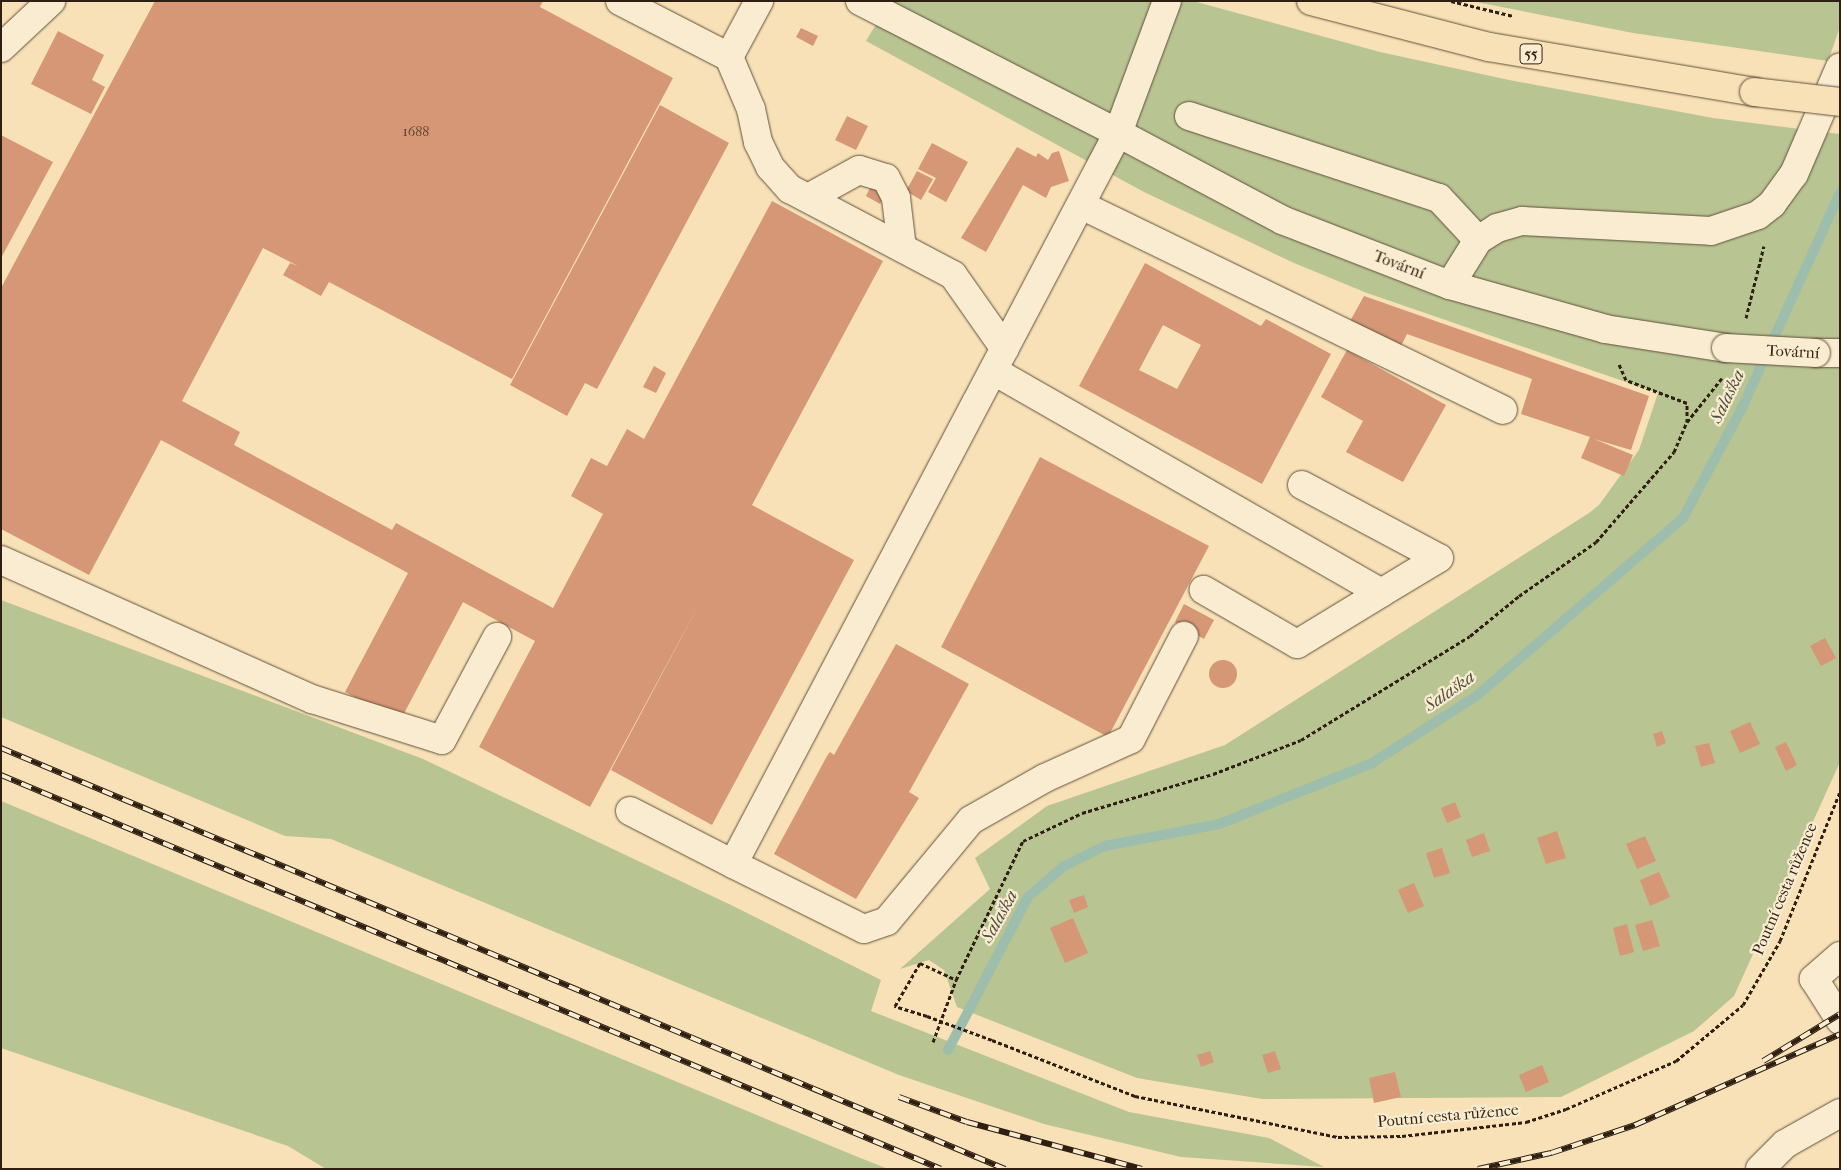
<!DOCTYPE html>
<meta charset="utf-8">
<style>
body{margin:0}
#map{position:relative;width:1841px;height:1170px;overflow:hidden;background:#f8e1b6;font-family:"IM FELL French Canon",serif}
div>[style]{position:absolute}
.green>*{inset:0;background:#b8c492}
.stream>*{height:10px;margin:-5px;padding:0 5px;transform-origin:5px;border-radius:5px;background:#9dbeac}
.building>*{inset:0;background:#d59776}
.round{border-radius:50%}
.path>*{height:3px;margin-top:-1.5px;transform-origin:0;background:repeating-linear-gradient(90deg,#2e1f12 0 4px,transparent 0 6.5px)}
.roads{filter:drop-shadow(0 0 1px #60503b) drop-shadow(0 0 1px #60503b)}
.minor>*{height:28px;margin:-14px;padding:0 14px;transform-origin:14px;border-radius:14px;background:#faecd0}
.major>*{height:28px;margin:-14px;padding:0 14px;transform-origin:14px;border-radius:14px;background:#f8e1b6}
.rail>*{height:5.5px;margin-top:-2.75px;transform-origin:0;background:repeating-linear-gradient(90deg,#faecd0 0 11px,#2e1f12 0 22px);box-sizing:border-box;border-block:1px solid #2e1f12}
.path-bridge>*{height:3px;margin-top:-1.5px;transform-origin:0;background:repeating-linear-gradient(90deg,#2e1f12 0 4px,transparent 0 6.5px)}
.bridges{filter:drop-shadow(0 0 1px #60503b) drop-shadow(0 0 1px #60503b)}
.minor-bridge>*{height:28px;margin:-14px;padding:0 14px;transform-origin:14px;border-radius:14px;background:#faecd0}
.major-bridge>*{height:28px;margin:-14px;padding:0 14px;transform-origin:14px;border-radius:14px;background:#f8e1b6}
span{translate:-50% -50%;white-space:nowrap;text-align:center;line-height:1.15;-webkit-text-stroke:4.5px #faecd0;paint-order:stroke}
.number-label{font-size:14px;color:#583d2b}
.number-label span{-webkit-text-stroke-width:0}
.shield-label span{padding:1px 4px;background:#faecd0;border:1px solid;border-radius:4px;-webkit-text-stroke-width:0}
.shield-label{font-size:15px;color:#2e1f12;font-weight:700}
.street-label{font-size:16px;color:#2e1f12}
.water-label{font-size:18px;color:#4f4f40;font-style:italic}
.frame{position:absolute;inset:0;border:2px solid #2e1f12;pointer-events:none}
</style>
<div id="map">
<div class="green">
<i style="clip-path:polygon(890px 1px,1193px 1px,1380px 52px,1509px 80px,1713px 118px,1840px 134px,1840px 762px,1734px 996px,1694px 1031px,1561px 1097px,1262px 1099px,1137px 1078px,957px 1007px,944px 970px,929px 960px,900px 969px,990px 889px,975px 858px,1047px 806px,1225px 745px,1589px 513px,1599px 505px,1639px 450px,1658px 393px,1367px 293px,1294px 263px,1144px 192px,866px 41px)"></i>
<i style="clip-path:polygon(1471px 1px,1840px 1px,1840px 27px,1828px 61px,1633px 33px)"></i>
<i style="clip-path:polygon(1px 600px,423px 759px,733px 906px,881px 980px,871px 1011px,1129px 1112px,1269px 1138px,1324px 1167px,1181px 1157px,1044px 1124px,899px 1075px,331px 839px,285px 836px,1px 717px)"></i>
<i style="clip-path:polygon(1px 801px,853px 1155px,888px 1169px,326px 1169px,288px 1146px,1px 1048px)"></i>
</div>
<div class="stream">
<i style="left:948px;top:1050px;width:173px;rotate:-62.4deg"></i>
<i style="left:1028px;top:897px;width:48px;rotate:-40.7deg"></i>
<i style="left:1064px;top:866px;width:46px;rotate:-26deg"></i>
<i style="left:1105px;top:846px;width:116px;rotate:-10.9deg"></i>
<i style="left:1219px;top:824px;width:165px;rotate:-21.7deg"></i>
<i style="left:1372px;top:763px;width:122px;rotate:-32.7deg"></i>
<i style="left:1475px;top:697px;width:274px;rotate:-40.7deg"></i>
<i style="left:1683px;top:518px;width:123px;rotate:-61.8deg"></i>
<i style="left:1741px;top:410px;width:239px;rotate:-65.5deg"></i>
</div>
<div class="building">
<i style="clip-path:polygon(155px 1px,543px 1px,540px 7px,673px 78px,512px 379px,329px 282px,321px 296px,283px 275px,290px 263px,298px 266px,263px 248px,182px 401px,240px 432px,234px 445px,392px 530px,396px 523px,553px 608px,603px 514px,571px 496px,591px 458px,607px 466px,627px 429px,644px 439px,772px 201px,883px 261px,752px 505px,854px 560px,712px 825px,611px 770px,703px 597px,590px 807px,479px 747px,535px 641px,463px 602px,400px 721px,345px 692px,408px 573px,161px 440px,89px 575px,1px 529px,1px 288px)"></i>
<i style="clip-path:polygon(801px 28px,818px 36px,813px 46px,796px 37px)"></i>
<i style="clip-path:polygon(58px 31px,104px 55px,92px 80px,105px 87px,91px 114px,31px 84px)"></i>
<i style="clip-path:polygon(660px 105px,729px 143px,597px 389px,585px 383px,567px 416px,510px 385px)"></i>
<i style="clip-path:polygon(847px 116px,868px 126px,856px 150px,835px 140px)"></i>
<i style="clip-path:polygon(1px 135px,53px 162px,1px 258px)"></i>
<i style="clip-path:polygon(932px 143px,968px 162px,946px 202px,928px 192px,936px 178px,918px 169px)"></i>
<i style="clip-path:polygon(1017px 147px,1036px 157px,1038px 153px,1048px 160px,1052px 153px,1059px 151px,1069px 181px,1051px 187px,1046px 198px,1023px 185px,986px 252px,961px 238px)"></i>
<i style="clip-path:polygon(917px 171px,933px 179px,921px 200px,906px 191px)"></i>
<i style="clip-path:polygon(871px 186px,885px 194px,880px 204px,866px 196px)"></i>
<i style="clip-path:polygon(evenodd,1145px 263px,1261px 326px,1266px 319px,1331px 354px,1262px 484px,1079px 386px,1145px 263px,1163px 325px,1201px 345px,1177px 389px,1139px 370px,1163px 325px)"></i>
<i style="clip-path:polygon(1364px 296px,1649px 396px,1631px 450px,1594px 439px,1633px 455px,1624px 476px,1581px 458px,1590px 437px,1521px 414px,1532px 379px,1407px 334px,1399px 350px,1349px 323px)"></i>
<i style="clip-path:polygon(1347px 350px,1446px 405px,1403px 482px,1346px 452px,1363px 421px,1321px 397px)"></i>
<i style="clip-path:polygon(654px 366px,666px 373px,656px 393px,643px 387px)"></i>
<i style="clip-path:polygon(1040px 457px,1209px 546px,1108px 737px,941px 647px)"></i>
<i style="clip-path:polygon(1184px 604px,1214px 620px,1204px 639px,1175px 622px)"></i>
<i style="clip-path:polygon(1825px 638px,1836px 658px,1821px 666px,1810px 646px)"></i>
<i style="clip-path:polygon(896px 644px,969px 684px,909px 792px,919px 798px,856px 899px,774px 854px,827px 756px,830px 752px,834px 755px)"></i>
<i class="round" style="left:1209px;top:660px;width:28px;height:28px"></i>
<i style="clip-path:polygon(1750px 722px,1760px 744px,1740px 753px,1730px 731px)"></i>
<i style="clip-path:polygon(1662px 731px,1666px 743px,1657px 747px,1653px 734px)"></i>
<i style="clip-path:polygon(1786px 742px,1797px 765px,1786px 771px,1775px 747px)"></i>
<i style="clip-path:polygon(1709px 743px,1715px 763px,1701px 767px,1695px 746px)"></i>
<i style="clip-path:polygon(1455px 802px,1461px 817px,1447px 823px,1441px 808px)"></i>
<i style="clip-path:polygon(1557px 831px,1566px 858px,1546px 864px,1537px 838px)"></i>
<i style="clip-path:polygon(1484px 833px,1490px 851px,1472px 857px,1466px 840px)"></i>
<i style="clip-path:polygon(1645px 836px,1656px 861px,1637px 869px,1626px 844px)"></i>
<i style="clip-path:polygon(1442px 848px,1450px 873px,1434px 878px,1426px 853px)"></i>
<i style="clip-path:polygon(1659px 872px,1670px 897px,1650px 906px,1640px 880px)"></i>
<i style="clip-path:polygon(1414px 883px,1424px 906px,1408px 913px,1398px 890px)"></i>
<i style="clip-path:polygon(1084px 895px,1088px 907px,1074px 913px,1069px 900px)"></i>
<i style="clip-path:polygon(1073px 918px,1088px 953px,1065px 963px,1050px 928px)"></i>
<i style="clip-path:polygon(1652px 920px,1660px 946px,1643px 951px,1635px 925px)"></i>
<i style="clip-path:polygon(1627px 924px,1634px 952px,1620px 956px,1613px 928px)"></i>
<i style="clip-path:polygon(1210px 1051px,1214px 1062px,1201px 1067px,1197px 1055px)"></i>
<i style="clip-path:polygon(1275px 1051px,1281px 1069px,1268px 1073px,1262px 1055px)"></i>
<i style="clip-path:polygon(1542px 1065px,1549px 1082px,1526px 1092px,1519px 1075px)"></i>
<i style="clip-path:polygon(1395px 1072px,1401px 1097px,1374px 1103px,1369px 1078px)"></i>
</div>
<div class="path">
<i style="left:1451px;top:1px;width:64px;rotate:13.6deg"></i>
<i style="left:1746px;top:318px;width:74px;rotate:-76deg"></i>
<i style="left:1687px;top:422px;width:56px;rotate:-51.5deg"></i>
<i style="left:927px;top:1016px;width:34px;rotate:-163deg"></i>
<i style="left:895px;top:1006px;width:50px;rotate:-59.8deg"></i>
<i style="left:920px;top:963px;width:40px;rotate:25deg"></i>
<i style="left:992px;top:1040px;width:154px;rotate:21.4deg"></i>
<i style="left:1135px;top:1096px;width:207px;rotate:11.4deg"></i>
<i style="left:1338px;top:1137px;width:64px;rotate:-0.9deg"></i>
<i style="left:1402px;top:1136px;width:125px;rotate:-6.4deg"></i>
<i style="left:1526px;top:1122px;width:42px;rotate:-18deg"></i>
<i style="left:1566px;top:1109px;width:120px;rotate:-23.6deg"></i>
<i style="left:1676px;top:1061px;width:87px;rotate:-39.9deg"></i>
<i style="left:1743px;top:1005px;width:74px;rotate:-60deg"></i>
<i style="left:1780px;top:941px;width:161px;rotate:-68.1deg"></i>
<i style="left:933px;top:1042px;width:66px;rotate:-69.6deg"></i>
<i style="left:956px;top:980px;width:154px;rotate:-64.3deg"></i>
<i style="left:1023px;top:841px;width:65px;rotate:-25.4deg"></i>
<i style="left:1082px;top:813px;width:137px;rotate:-16.6deg"></i>
<i style="left:1213px;top:774px;width:94px;rotate:-21.1deg"></i>
<i style="left:1301px;top:740px;width:198px;rotate:-31.6deg"></i>
<i style="left:1470px;top:636px;width:63px;rotate:-39.2deg"></i>
<i style="left:1519px;top:596px;width:94px;rotate:-35deg"></i>
<i style="left:1596px;top:542px;width:119px;rotate:-49.1deg"></i>
<i style="left:1674px;top:452px;width:33px;rotate:-67deg"></i>
<i style="left:1687px;top:422px;width:19px;rotate:-90deg"></i>
<i style="left:1687px;top:403px;width:65px;rotate:-159.3deg"></i>
<i style="left:1626px;top:380px;width:17px;rotate:-114deg"></i>
</div>
<div class="roads">
<div class="minor">
<i style="left:620px;top:1px;width:123px;rotate:27.2deg"></i>
<i style="left:729px;top:57px;width:64px;rotate:-61.8deg"></i>
<i style="left:860px;top:1px;width:290px;rotate:27.1deg"></i>
<i style="left:1118px;top:133px;width:826px;rotate:117.77deg"></i>
<i style="left:733px;top:864px;width:146px;rotate:26.4deg"></i>
<i style="left:864px;top:929px;width:24px;rotate:-19deg"></i>
<i style="left:887px;top:921px;width:131px;rotate:-50.3deg"></i>
<i style="left:971px;top:820px;width:85px;rotate:-29.6deg"></i>
<i style="left:1045px;top:778px;width:94px;rotate:-24.4deg"></i>
<i style="left:1131px;top:739px;width:116px;rotate:-62.8deg"></i>
<i style="left:1167px;top:1px;width:141px;rotate:110.4deg"></i>
<i style="left:1118px;top:133px;width:186px;rotate:27.9deg"></i>
<i style="left:1282px;top:220px;width:180px;rotate:21.2deg"></i>
<i style="left:1450px;top:285px;width:161px;rotate:15.8deg"></i>
<i style="left:1605px;top:329px;width:122px;rotate:8.9deg"></i>
<i style="left:1px;top:48px;width:69px;rotate:-43.2deg"></i>
<i style="left:729px;top:57px;width:56px;rotate:67.1deg"></i>
<i style="left:751px;top:109px;width:34px;rotate:78deg"></i>
<i style="left:758px;top:142px;width:28px;rotate:64deg"></i>
<i style="left:770px;top:167px;width:30px;rotate:48deg"></i>
<i style="left:790px;top:189px;width:184px;rotate:27.8deg"></i>
<i style="left:953px;top:275px;width:90px;rotate:54.9deg"></i>
<i style="left:1189px;top:116px;width:263px;rotate:18.2deg"></i>
<i style="left:1439px;top:198px;width:57px;rotate:47.1deg"></i>
<i style="left:808px;top:198px;width:58px;rotate:-28.8deg"></i>
<i style="left:859px;top:170px;width:28px;rotate:17deg"></i>
<i style="left:886px;top:178px;width:22px;rotate:63deg"></i>
<i style="left:896px;top:198px;width:50px;rotate:83.2deg"></i>
<i style="left:1081px;top:205px;width:469px;rotate:25.9deg"></i>
<i style="left:1450px;top:285px;width:53px;rotate:-58.1deg"></i>
<i style="left:1478px;top:240px;width:22px;rotate:-32deg"></i>
<i style="left:1497px;top:228px;width:26px;rotate:-16deg"></i>
<i style="left:1522px;top:221px;width:189px;rotate:3deg"></i>
<i style="left:1711px;top:231px;width:50px;rotate:-18.8deg"></i>
<i style="left:1758px;top:215px;width:18px;rotate:-38deg"></i>
<i style="left:1772px;top:204px;width:37px;rotate:-54deg"></i>
<i style="left:1794px;top:174px;width:116px;rotate:-66.7deg"></i>
<i style="left:1816px;top:353px;width:24px"></i>
<i style="left:994px;top:371px;width:446px;rotate:29.8deg"></i>
<i style="left:1381px;top:593px;width:98px;rotate:148.7deg"></i>
<i style="left:1297px;top:644px;width:108px;rotate:-149.9deg"></i>
<i style="left:1302px;top:485px;width:155px;rotate:28.1deg"></i>
<i style="left:1439px;top:558px;width:68px;rotate:148.9deg"></i>
<i style="left:1px;top:560px;width:341px;rotate:24.1deg"></i>
<i style="left:312px;top:699px;width:136px;rotate:17.5deg"></i>
<i style="left:442px;top:740px;width:117px;rotate:-61.9deg"></i>
<i style="left:630px;top:811px;width:116px;rotate:27.2deg"></i>
<i style="left:1840px;top:956px;width:35px;rotate:139deg"></i>
<i style="left:1814px;top:979px;width:49px;rotate:57.6deg"></i>
<i style="left:1760px;top:1169px;width:35px;rotate:-45deg"></i>
<i style="left:1785px;top:1144px;width:63px;rotate:-29.4deg"></i>
</div>
<div class="major">
<i style="left:1311px;top:1px;width:184px;rotate:14.5deg"></i>
<i style="left:1489px;top:47px;width:269px;rotate:9.6deg"></i>
</div>
</div>
<div class="rail">
<i style="left:1px;top:748px;width:1089px;rotate:22.75deg"></i>
<i style="left:1px;top:775px;width:1019px;rotate:22.74deg"></i>
<i style="left:1763px;top:1061px;width:90px;rotate:-31.4deg"></i>
<i style="left:899px;top:1097px;width:72px;rotate:20.2deg"></i>
<i style="left:967px;top:1122px;width:181px;rotate:15deg"></i>
<i style="left:1478px;top:1169px;width:75px;rotate:-12.4deg"></i>
<i style="left:1551px;top:1153px;width:89px;rotate:-18.4deg"></i>
<i style="left:1635px;top:1125px;width:224px;rotate:-23.9deg"></i>
</div>
<div class="path-bridge">
<i style="left:927px;top:1016px;width:69px;rotate:20.3deg"></i>
</div>
<div class="bridges">
<div class="minor-bridge">
<i style="left:1726px;top:348px;width:90px;rotate:3.2deg"></i>
</div>
<div class="major-bridge">
<i style="left:1754px;top:92px;width:87px;rotate:6.6deg"></i>
</div>
</div>
<div class="number-label">
<span style="left:416px;top:132px">1688</span>
</div>
<div class="shield-label">
<span style="left:1531px;top:54px">55</span>
</div>
<div class="street-label">
<span style="left:1399px;top:265px;rotate:21deg">Tovární</span>
<span style="left:1793px;top:352px;rotate:3deg">Tovární</span>
<span style="left:1785px;top:889px;rotate:-67deg">Poutní cesta růžence</span>
<span style="left:1448px;top:1116px;rotate:-5deg">Poutní cesta růžence</span>
</div>
<div class="water-label">
<span style="left:1728px;top:397px;rotate:-64deg">Salaška</span>
<span style="left:1450px;top:692px;rotate:-35deg">Salaška</span>
<span style="left:1000px;top:917px;rotate:-61deg">Salaška</span>
</div>
<div class="frame"></div>
</div>
